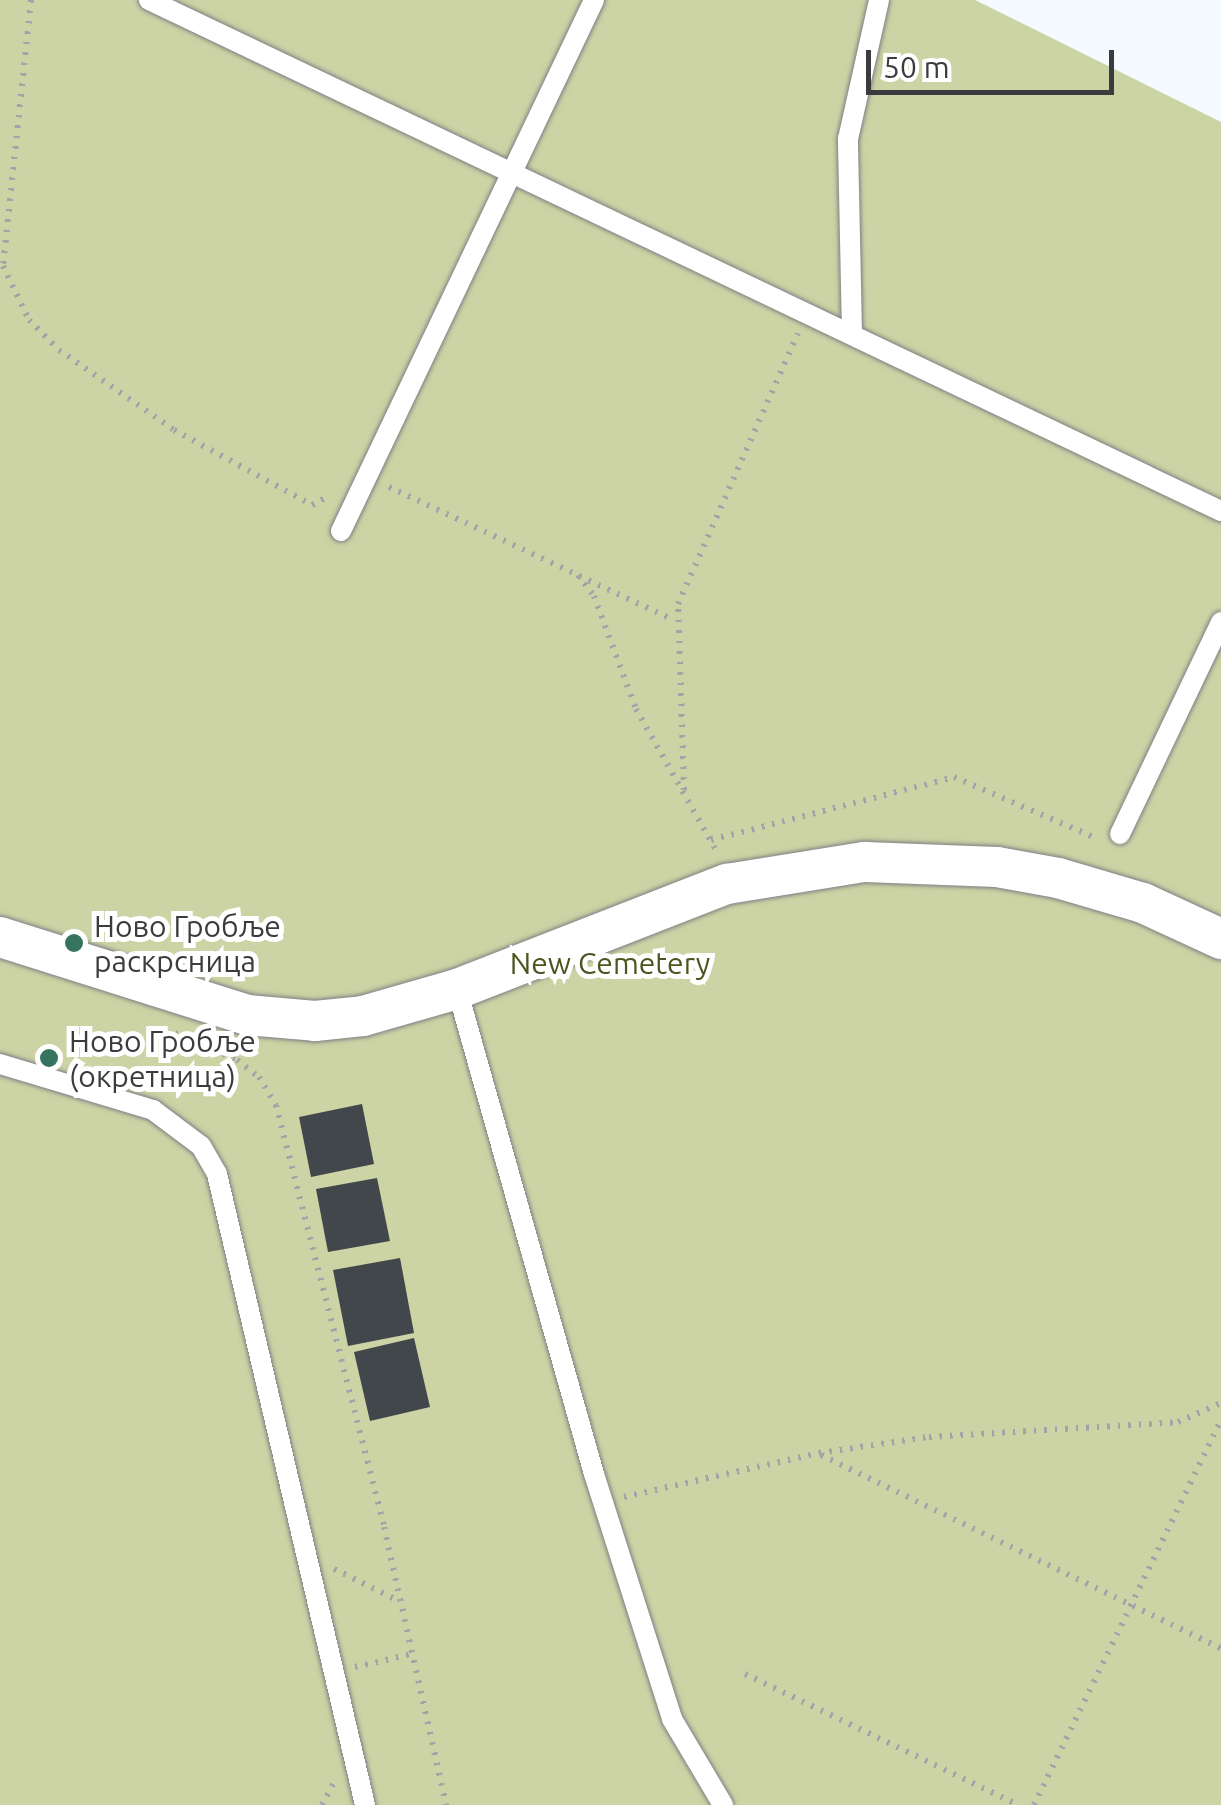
<!DOCTYPE html>
<meta charset="utf-8">
<style>
body{margin:0}
#map{position:relative;width:1221px;height:1805px;overflow:hidden;background:#f5fafe;font-family:Ubuntu,sans-serif}
div>[style]{position:absolute}
.green>*{inset:0;background:#ccd3a4}
.building>*{inset:0;background:#42474b}
.path>*{height:6px;margin-top:-3px;transform-origin:0;background:repeating-linear-gradient(90deg,#a1a5a8 0 2.5px,transparent 0 10.5px)}
.roads{filter:drop-shadow(0 0 2px #7b8185) drop-shadow(0 0 2px #7b8185)}
.lane>*{height:20px;margin:-10px;padding:0 10px;transform-origin:10px;border-radius:10px;background:#fff}
.street>*{height:40px;margin:-20px;padding:0 20px;transform-origin:20px;border-radius:20px;background:#fff}
.dots>*{width:28px;height:28px;translate:-50% -50%;box-sizing:border-box;border:5px solid #fff;border-radius:50%}
span{translate:-50% -50%;white-space:nowrap;text-align:center;line-height:1.15;-webkit-text-stroke:10px #fff;paint-order:stroke}
.poi-label{font-size:30px;color:#393b3d}
.left{translate:0 -50%;text-align:left}
.park-label{font-size:30px;color:#4e5420}
.scale{position:absolute;left:866px;top:50px;width:248px;height:45px;box-sizing:border-box;border:5px solid #393b3d;border-top:0;padding-left:12px;font-size:30px;line-height:35px;white-space:nowrap;color:#393b3d;-webkit-text-stroke:8px #fff;paint-order:stroke}
</style>
<div id="map">
<div class="green">
<i style="clip-path:polygon(0 0,975px 0,1221px 122px,1221px 1805px,0 1805px)"></i>
</div>
<div class="building">
<i style="clip-path:polygon(362px 1104px,374px 1164px,311px 1177px,299px 1117px)"></i>
<i style="clip-path:polygon(377px 1178px,390px 1241px,328px 1252px,316px 1189px)"></i>
<i style="clip-path:polygon(400px 1258px,414px 1333px,348px 1346px,333px 1270px)"></i>
<i style="clip-path:polygon(414px 1338px,430px 1407px,370px 1421px,354px 1352px)"></i>
</div>
<div class="path">
<i style="left:31px;top:0;width:267px;rotate:96deg"></i>
<i style="left:3px;top:266px;width:60px;rotate:64.3deg"></i>
<i style="left:29px;top:320px;width:42px;rotate:45deg"></i>
<i style="left:59px;top:350px;width:140px;rotate:34.8deg"></i>
<i style="left:174px;top:430px;width:157px;rotate:28.5deg"></i>
<i style="left:312px;top:505px;width:19px;rotate:-28deg"></i>
<i style="left:389px;top:487px;width:208px;rotate:25deg"></i>
<i style="left:578px;top:575px;width:26px;rotate:53deg"></i>
<i style="left:594px;top:596px;width:121px;rotate:69.6deg"></i>
<i style="left:636px;top:709px;width:167px;rotate:60.5deg"></i>
<i style="left:579px;top:576px;width:105px;rotate:24.9deg"></i>
<i style="left:684px;top:790px;width:186px;rotate:-91.8deg"></i>
<i style="left:678px;top:604px;width:296px;rotate:-66.1deg"></i>
<i style="left:711px;top:840px;width:251px;rotate:-14.5deg"></i>
<i style="left:954px;top:777px;width:157px;rotate:23.3deg"></i>
<i style="left:175px;top:1033px;width:68px;rotate:23.5deg"></i>
<i style="left:237px;top:1060px;width:28px;rotate:38deg"></i>
<i style="left:259px;top:1077px;width:33px;rotate:59deg"></i>
<i style="left:276px;top:1105px;width:436px;rotate:75.6deg"></i>
<i style="left:384px;top:1527px;width:285px;rotate:77.4deg"></i>
<i style="left:821px;top:1455px;width:444px;rotate:25.8deg"></i>
<i style="left:624px;top:1497px;width:200px;rotate:-12.7deg"></i>
<i style="left:819px;top:1453px;width:111px;rotate:-8.3deg"></i>
<i style="left:929px;top:1437px;width:249px;rotate:-3.4deg"></i>
<i style="left:1178px;top:1422px;width:47px;rotate:-23.8deg"></i>
<i style="left:334px;top:1569px;width:72px;rotate:26.2deg"></i>
<i style="left:355px;top:1667px;width:58px;rotate:-12.8deg"></i>
<i style="left:745px;top:1674px;width:304px;rotate:25.6deg"></i>
<i style="left:322px;top:1805px;width:24px;rotate:-62deg"></i>
<i style="left:1034px;top:1805px;width:428px;rotate:-64.1deg"></i>
</div>
<div class="roads">
<div class="lane">
<i style="left:149px;top:0;width:1188px;rotate:25.49deg"></i>
<i style="left:852px;top:334px;width:195px;rotate:-91.2deg"></i>
<i style="left:848px;top:139px;width:142px;rotate:-77.4deg"></i>
<i style="left:341px;top:531px;width:588px;rotate:-64.52deg"></i>
<i style="left:1120px;top:834px;width:235px;rotate:-64.5deg"></i>
<i style="left:457px;top:989px;width:504px;rotate:74.23deg"></i>
<i style="left:594px;top:1474px;width:257px;rotate:72.3deg"></i>
<i style="left:672px;top:1719px;width:100px;rotate:59.3deg"></i>
<i style="left:0;top:1064px;width:160px;rotate:16.7deg"></i>
<i style="left:153px;top:1110px;width:60px;rotate:36.9deg"></i>
<i style="left:201px;top:1146px;width:32px;rotate:60deg"></i>
<i style="left:217px;top:1174px;width:648px;rotate:76.8deg"></i>
</div>
<div class="street">
<i style="left:0;top:937px;width:259px;rotate:17.5deg"></i>
<i style="left:247px;top:1015px;width:68px;rotate:5deg"></i>
<i style="left:315px;top:1021px;width:48px;rotate:-5.9deg"></i>
<i style="left:363px;top:1016px;width:98px;rotate:-16deg"></i>
<i style="left:457px;top:989px;width:290px;rotate:-21.3deg"></i>
<i style="left:727px;top:884px;width:140px;rotate:-9.1deg"></i>
<i style="left:865px;top:862px;width:132px;rotate:2.2deg"></i>
<i style="left:997px;top:867px;width:62px;rotate:10.2deg"></i>
<i style="left:1058px;top:878px;width:89px;rotate:16.4deg"></i>
<i style="left:1143px;top:903px;width:86px;rotate:24.8deg"></i>
</div>
</div>
<div class="dots">
<i style="left:74px;top:943px;background:#377460"></i>
<i style="left:49px;top:1058px;background:#377460"></i>
</div>
<div class="poi-label">
<span class="left" style="left:94px;top:943px">Ново Гробље<br>раскрсница</span>
<span class="left" style="left:69px;top:1058px">Ново Гробље<br>(окретница)</span>
</div>
<div class="park-label">
<span style="left:610px;top:963px">New Cemetery</span>
</div>
<div class="scale">50 m</div>
</div>
